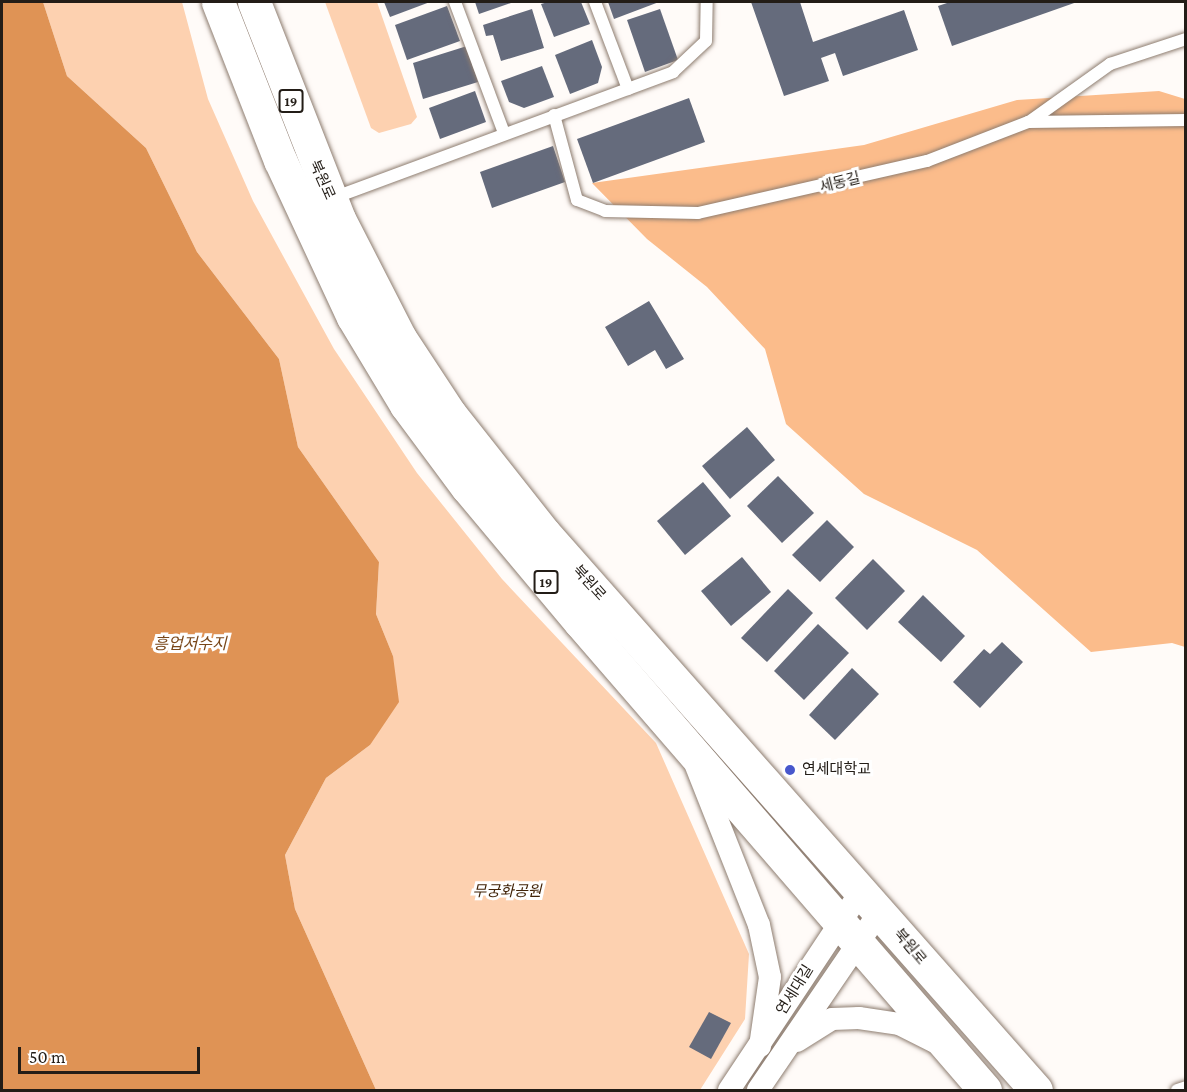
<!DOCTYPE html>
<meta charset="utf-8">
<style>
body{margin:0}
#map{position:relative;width:1187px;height:1092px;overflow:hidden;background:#fffbf8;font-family:"Crimson Pro","Noto Sans KR",serif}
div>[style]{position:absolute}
.green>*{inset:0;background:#fdd1b0}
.forest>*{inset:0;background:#fbbc8b}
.water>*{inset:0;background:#df9355}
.building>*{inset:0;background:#656b7c}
.roads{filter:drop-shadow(0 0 2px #8e7d70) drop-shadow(0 0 2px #8e7d70)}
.service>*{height:12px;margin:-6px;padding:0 6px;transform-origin:6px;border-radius:6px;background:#fff}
.minor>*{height:22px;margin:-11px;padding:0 11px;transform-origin:11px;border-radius:11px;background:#fff}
.primary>*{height:33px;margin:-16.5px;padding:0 16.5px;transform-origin:16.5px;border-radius:16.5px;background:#fff}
.dots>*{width:16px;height:16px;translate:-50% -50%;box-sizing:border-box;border:3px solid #fff;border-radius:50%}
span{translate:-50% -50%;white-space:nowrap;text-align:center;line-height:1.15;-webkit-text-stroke:6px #fff;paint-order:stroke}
.shield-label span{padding:2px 4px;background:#fff;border:2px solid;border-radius:4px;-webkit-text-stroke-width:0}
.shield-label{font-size:14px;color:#231d17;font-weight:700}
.street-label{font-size:15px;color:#231d17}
.poi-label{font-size:15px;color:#231d17}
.left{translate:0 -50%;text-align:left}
.park-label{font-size:15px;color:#402206;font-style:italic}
.water-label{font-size:16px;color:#794719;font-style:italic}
.frame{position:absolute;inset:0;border:3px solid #231d17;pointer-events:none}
.scale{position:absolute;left:18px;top:1047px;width:182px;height:27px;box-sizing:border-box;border:3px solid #231d17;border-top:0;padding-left:8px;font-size:18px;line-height:21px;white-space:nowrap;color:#231d17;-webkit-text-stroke:4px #fff;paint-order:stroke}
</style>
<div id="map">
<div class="green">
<i style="clip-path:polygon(43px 2px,182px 2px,208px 99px,253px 201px,334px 349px,417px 473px,502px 579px,656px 743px,749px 954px,745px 1019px,700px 1090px,376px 1090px,295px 909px,285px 855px,326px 778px,370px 745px,393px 656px,376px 614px,379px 562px,298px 447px,279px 359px,197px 252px,146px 148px,67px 76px)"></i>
<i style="clip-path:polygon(325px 2px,377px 2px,417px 117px,411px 124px,379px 133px,371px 128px)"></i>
</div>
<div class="forest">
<i style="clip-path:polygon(1159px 91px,1185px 99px,1185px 647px,1172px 643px,1091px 652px,977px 550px,864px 494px,786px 424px,765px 349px,707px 287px,647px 239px,592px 183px,864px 145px,1017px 100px)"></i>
</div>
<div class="water">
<i style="clip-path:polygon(2px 2px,43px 2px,67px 76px,146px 148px,197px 252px,279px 359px,298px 447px,379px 562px,376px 614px,393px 656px,399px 702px,370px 745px,326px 778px,285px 855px,295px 909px,376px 1090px,2px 1090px)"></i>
</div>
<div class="building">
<i style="clip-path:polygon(384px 2px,430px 2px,390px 17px)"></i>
<i style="clip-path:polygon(475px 2px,514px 2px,479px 14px)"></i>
<i style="clip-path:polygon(548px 2px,581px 2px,590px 24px,554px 37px,541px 4px)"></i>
<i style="clip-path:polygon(608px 2px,659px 2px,614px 19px)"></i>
<i style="clip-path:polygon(751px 2px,800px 2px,813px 42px,904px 10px,918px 50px,843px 76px,835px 53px,821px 58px,829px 81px,784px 96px)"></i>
<i style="clip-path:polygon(950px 2px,1077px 2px,952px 46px,938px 6px)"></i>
<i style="clip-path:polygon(447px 6px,460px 41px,407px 60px,395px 25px)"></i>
<i style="clip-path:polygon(532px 9px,544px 48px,501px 61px,493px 35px,486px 36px,483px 25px)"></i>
<i style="clip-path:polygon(660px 9px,678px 60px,645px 72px,627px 20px)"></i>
<i style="clip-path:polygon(592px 40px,602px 67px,598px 83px,570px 94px,555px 55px)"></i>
<i style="clip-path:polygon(467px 46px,478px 82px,423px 99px,413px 63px)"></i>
<i style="clip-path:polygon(542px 66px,554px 97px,524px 108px,509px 102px,501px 81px)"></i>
<i style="clip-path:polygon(475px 91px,486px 122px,440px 139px,429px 108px)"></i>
<i style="clip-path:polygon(689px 98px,705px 142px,593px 183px,577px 139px)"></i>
<i style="clip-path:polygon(553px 146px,565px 182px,492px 208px,480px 172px)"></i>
<i style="clip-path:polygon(649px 301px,684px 359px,666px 369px,655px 350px,628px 366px,605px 327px)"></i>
<i style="clip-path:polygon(747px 427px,775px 460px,730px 499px,702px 466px)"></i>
<i style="clip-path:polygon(778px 476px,814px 513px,782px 543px,747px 506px)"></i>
<i style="clip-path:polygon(703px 482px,731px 516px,685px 555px,657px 521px)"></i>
<i style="clip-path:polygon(827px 520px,854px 547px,820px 582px,792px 555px)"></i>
<i style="clip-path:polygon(742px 557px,771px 592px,731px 626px,701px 591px)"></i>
<i style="clip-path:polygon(873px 559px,905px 591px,867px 630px,835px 598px)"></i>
<i style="clip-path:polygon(788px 589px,813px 613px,767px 662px,741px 638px)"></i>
<i style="clip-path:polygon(923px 595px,965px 636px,941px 662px,898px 622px)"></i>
<i style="clip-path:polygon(818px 624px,849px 653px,804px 700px,774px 671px)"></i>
<i style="clip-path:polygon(1002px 642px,1023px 662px,980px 708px,953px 682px,984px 649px,990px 654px)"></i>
<i style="clip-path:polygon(852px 668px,879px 694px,835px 740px,809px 715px)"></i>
<i style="clip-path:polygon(709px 1012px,731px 1023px,711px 1059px,689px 1047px)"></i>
</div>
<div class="roads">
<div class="service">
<i style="left:455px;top:2px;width:140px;rotate:69.5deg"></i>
<i style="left:595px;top:2px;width:93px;rotate:69.2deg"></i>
<i style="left:554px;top:115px;width:88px;rotate:74.9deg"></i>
<i style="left:577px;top:200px;width:30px;rotate:21deg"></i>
<i style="left:605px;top:211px;width:93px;rotate:1.2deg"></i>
<i style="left:698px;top:213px;width:235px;rotate:-12.8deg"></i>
<i style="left:927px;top:161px;width:108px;rotate:-21.1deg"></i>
<i style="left:1028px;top:122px;width:158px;rotate:-0.7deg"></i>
<i style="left:1029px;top:122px;width:100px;rotate:-35.6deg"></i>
<i style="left:1110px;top:64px;width:80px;rotate:-18.2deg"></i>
<i style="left:333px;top:198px;width:363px;rotate:-20.3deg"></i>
<i style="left:673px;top:72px;width:45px;rotate:-43.2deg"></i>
<i style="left:706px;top:41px;width:39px;rotate:-89deg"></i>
<i style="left:1177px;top:1090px;width:9px;rotate:-18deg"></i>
</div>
<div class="minor">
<i style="left:696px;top:766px;width:171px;rotate:68.4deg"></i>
<i style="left:759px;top:925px;width:53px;rotate:78.1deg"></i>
<i style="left:770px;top:977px;width:70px;rotate:98.2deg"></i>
<i style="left:797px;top:1041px;width:41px;rotate:-32.2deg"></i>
<i style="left:832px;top:1019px;width:27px;rotate:-2deg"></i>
<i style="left:859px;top:1018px;width:40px;rotate:8.5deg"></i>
<i style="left:899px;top:1024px;width:40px;rotate:26.6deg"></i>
<i style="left:729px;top:1090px;width:240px;rotate:-56.4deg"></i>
<i style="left:758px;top:1090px;width:217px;rotate:-55.7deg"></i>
</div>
<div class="primary">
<i style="left:218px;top:2px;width:170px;rotate:68.6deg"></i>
<i style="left:280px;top:160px;width:173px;rotate:65.1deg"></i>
<i style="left:353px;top:317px;width:103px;rotate:58.9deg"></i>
<i style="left:406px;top:405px;width:102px;rotate:53.4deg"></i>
<i style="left:467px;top:487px;width:176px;rotate:50.1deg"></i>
<i style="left:580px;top:622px;width:619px;rotate:49.13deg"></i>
<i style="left:254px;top:2px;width:233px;rotate:68.6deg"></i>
<i style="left:339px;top:219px;width:134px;rotate:62.9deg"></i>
<i style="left:400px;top:338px;width:91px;rotate:56.7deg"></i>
<i style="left:450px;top:414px;width:152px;rotate:51.7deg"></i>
<i style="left:544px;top:533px;width:743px;rotate:48.55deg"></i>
</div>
</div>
<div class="dots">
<i style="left:790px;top:770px;background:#4857cc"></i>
</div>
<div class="shield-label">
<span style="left:291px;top:101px">19</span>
<span style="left:546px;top:582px">19</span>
</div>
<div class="street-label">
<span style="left:322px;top:180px;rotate:66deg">북원로</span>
<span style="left:840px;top:183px;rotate:-14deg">세동길</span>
<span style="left:589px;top:583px;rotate:48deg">북원로</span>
<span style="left:910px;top:947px;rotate:50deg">북원로</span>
<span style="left:795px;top:990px;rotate:-58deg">연세대길</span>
</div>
<div class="poi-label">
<span class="left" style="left:802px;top:770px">연세대학교</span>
</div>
<div class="park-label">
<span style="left:507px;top:892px">무궁화공원</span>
</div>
<div class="water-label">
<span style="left:190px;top:644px">흥업저수지</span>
</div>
<div class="frame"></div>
<div class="scale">50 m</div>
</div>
